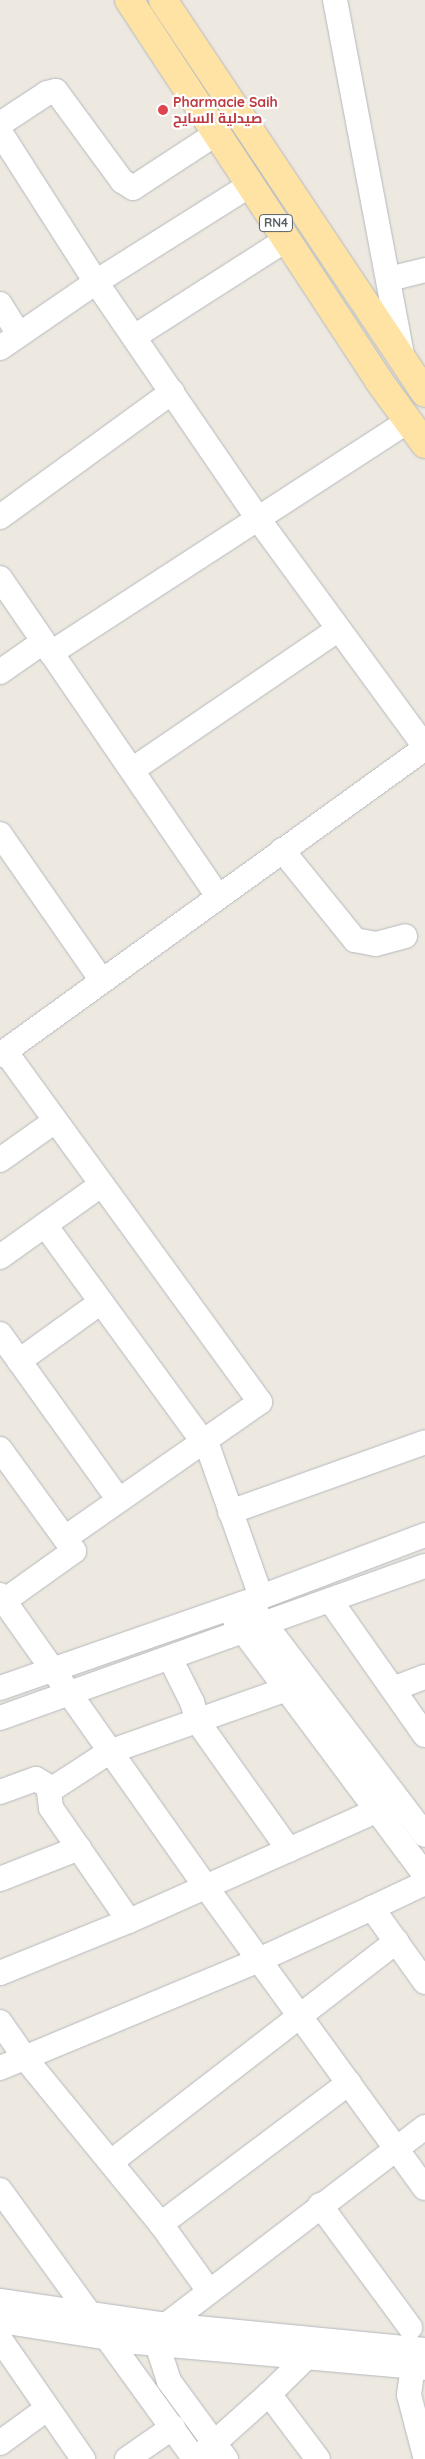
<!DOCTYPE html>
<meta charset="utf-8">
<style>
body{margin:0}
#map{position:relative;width:425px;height:2459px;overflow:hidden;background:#eee9e0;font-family:Quicksand,Cairo,sans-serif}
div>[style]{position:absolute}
.roads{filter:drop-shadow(0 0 1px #b4b8bd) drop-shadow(0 0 1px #b4b8bd)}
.minor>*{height:24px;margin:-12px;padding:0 12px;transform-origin:12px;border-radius:12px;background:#fff}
.major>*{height:28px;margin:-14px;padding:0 14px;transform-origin:14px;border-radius:14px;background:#ffe3a4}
.dots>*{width:14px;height:14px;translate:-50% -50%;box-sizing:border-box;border:2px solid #fff;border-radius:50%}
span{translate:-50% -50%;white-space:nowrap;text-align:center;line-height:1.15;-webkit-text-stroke:4.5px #fff;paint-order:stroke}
.shield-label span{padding:1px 4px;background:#fff;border:1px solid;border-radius:4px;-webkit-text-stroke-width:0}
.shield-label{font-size:12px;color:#595f63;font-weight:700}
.health-label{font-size:14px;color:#be3a42;font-weight:700}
.left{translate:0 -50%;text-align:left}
</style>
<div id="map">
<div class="roads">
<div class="minor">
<i style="left:335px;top:0;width:365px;rotate:79.3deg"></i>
<i style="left:0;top:124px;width:56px;rotate:-33.4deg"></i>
<i style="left:47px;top:93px;width:9px;rotate:-13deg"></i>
<i style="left:56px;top:91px;width:112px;rotate:53.7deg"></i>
<i style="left:122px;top:181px;width:13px;rotate:32deg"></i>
<i style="left:133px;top:188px;width:100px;rotate:-33.2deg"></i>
<i style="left:0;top:132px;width:178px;rotate:57.4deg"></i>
<i style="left:96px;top:282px;width:288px;rotate:55.6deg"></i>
<i style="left:259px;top:520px;width:281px;rotate:53.8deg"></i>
<i style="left:389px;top:279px;width:37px;rotate:-14deg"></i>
<i style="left:0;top:304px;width:36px;rotate:58deg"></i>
<i style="left:134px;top:337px;width:182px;rotate:-32.6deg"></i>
<i style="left:0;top:348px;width:116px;rotate:-34.5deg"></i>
<i style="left:96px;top:282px;width:182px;rotate:-32.2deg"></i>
<i style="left:0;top:517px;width:213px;rotate:-36deg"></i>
<i style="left:0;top:578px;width:384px;rotate:55.6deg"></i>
<i style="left:51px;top:653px;width:426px;rotate:-33deg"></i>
<i style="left:0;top:672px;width:52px;rotate:-34.9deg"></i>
<i style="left:132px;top:770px;width:248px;rotate:-34.3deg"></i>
<i style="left:0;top:834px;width:179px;rotate:55.2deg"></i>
<i style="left:282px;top:850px;width:116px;rotate:51deg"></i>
<i style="left:355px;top:940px;width:21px;rotate:11deg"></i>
<i style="left:376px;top:944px;width:30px;rotate:-15deg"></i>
<i style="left:5px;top:1051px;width:434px;rotate:54deg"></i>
<i style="left:260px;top:1402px;width:238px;rotate:145.1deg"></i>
<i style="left:0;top:1055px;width:524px;rotate:-35.84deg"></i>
<i style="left:0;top:1160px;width:67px;rotate:-35.3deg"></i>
<i style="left:45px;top:1225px;width:278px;rotate:53.9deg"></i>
<i style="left:209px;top:1450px;width:156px;rotate:70.5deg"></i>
<i style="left:0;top:1257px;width:124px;rotate:-35.5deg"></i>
<i style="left:0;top:1334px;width:204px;rotate:54.4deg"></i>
<i style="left:19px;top:1361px;width:101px;rotate:-35.7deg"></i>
<i style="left:0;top:1449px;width:126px;rotate:54deg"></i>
<i style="left:74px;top:1551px;width:86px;rotate:144.5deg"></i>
<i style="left:230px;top:1512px;width:207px;rotate:-19.7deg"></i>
<i style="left:0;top:1595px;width:357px;rotate:54.8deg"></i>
<i style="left:206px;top:1887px;width:372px;rotate:54deg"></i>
<i style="left:330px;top:1600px;width:165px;rotate:54.9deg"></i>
<i style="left:255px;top:1611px;width:281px;rotate:52.8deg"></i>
<i style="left:235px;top:1620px;width:318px;rotate:53.3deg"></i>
<i style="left:170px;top:1658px;width:49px;rotate:63.4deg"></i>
<i style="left:192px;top:1702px;width:21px;rotate:73deg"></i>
<i style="left:198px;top:1722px;width:157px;rotate:54.6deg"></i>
<i style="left:0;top:1688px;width:276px;rotate:-19.2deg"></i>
<i style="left:261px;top:1597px;width:175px;rotate:-20.7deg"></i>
<i style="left:393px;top:1689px;width:34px;rotate:-21deg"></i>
<i style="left:0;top:1718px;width:451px;rotate:-19.7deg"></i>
<i style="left:0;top:1792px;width:38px;rotate:-20deg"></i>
<i style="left:36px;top:1779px;width:17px;rotate:31deg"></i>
<i style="left:0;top:1879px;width:85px;rotate:-21.4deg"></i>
<i style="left:425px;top:1883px;width:59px;rotate:154.7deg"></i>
<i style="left:372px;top:1908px;width:91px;rotate:54.4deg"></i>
<i style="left:129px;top:1921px;width:137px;rotate:-124.6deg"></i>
<i style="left:51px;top:1808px;width:17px;rotate:-97deg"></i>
<i style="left:49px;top:1791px;width:72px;rotate:-33deg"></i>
<i style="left:109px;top:1752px;width:189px;rotate:-19.5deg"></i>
<i style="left:0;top:1973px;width:139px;rotate:-22deg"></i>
<i style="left:129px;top:1921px;width:273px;rotate:-24deg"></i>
<i style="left:0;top:2022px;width:44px;rotate:55.2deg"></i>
<i style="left:25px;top:2058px;width:215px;rotate:50.7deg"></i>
<i style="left:161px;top:2224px;width:82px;rotate:54.4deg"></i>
<i style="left:0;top:2068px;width:281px;rotate:-22.6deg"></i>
<i style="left:259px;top:1960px;width:124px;rotate:-24.7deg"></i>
<i style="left:111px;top:2162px;width:361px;rotate:-37.7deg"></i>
<i style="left:0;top:2190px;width:332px;rotate:54.1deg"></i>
<i style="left:320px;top:2205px;width:152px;rotate:53.6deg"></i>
<i style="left:161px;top:2224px;width:235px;rotate:-36.9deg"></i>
<i style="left:0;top:2301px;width:168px;rotate:8.2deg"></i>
<i style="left:166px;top:2325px;width:260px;rotate:5.5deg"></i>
<i style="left:0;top:2321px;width:138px;rotate:8.8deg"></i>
<i style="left:136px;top:2342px;width:290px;rotate:5.1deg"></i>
<i style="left:0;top:2339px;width:146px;rotate:55.3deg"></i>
<i style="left:315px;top:2349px;width:64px;rotate:135.6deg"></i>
<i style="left:269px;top:2394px;width:81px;rotate:53deg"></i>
<i style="left:413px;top:2366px;width:29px;rotate:98deg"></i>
<i style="left:409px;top:2395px;width:63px;rotate:75.3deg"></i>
<i style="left:0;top:2443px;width:59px;rotate:-36.1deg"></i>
<i style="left:203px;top:2453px;width:89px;rotate:-41.8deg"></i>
<i style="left:127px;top:2459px;width:56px;rotate:-34.8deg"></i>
<i style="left:226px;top:2459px;width:97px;rotate:-126.2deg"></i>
<i style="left:169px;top:2381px;width:40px;rotate:-108deg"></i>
<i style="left:157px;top:2343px;width:20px;rotate:-63deg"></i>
<i style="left:166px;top:2325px;width:326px;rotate:-37.4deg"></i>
</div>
<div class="major">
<i style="left:129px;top:0;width:456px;rotate:56.7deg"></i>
<i style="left:379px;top:381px;width:78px;rotate:53.9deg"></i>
<i style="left:163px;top:0;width:472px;rotate:56.3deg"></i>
</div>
</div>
<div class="dots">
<i style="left:163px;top:110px;background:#e0444e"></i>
</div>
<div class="shield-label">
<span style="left:276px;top:223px">RN4</span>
</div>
<div class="health-label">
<span class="left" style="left:173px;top:110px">Pharmacie Saih<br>صيدلية السايح</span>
</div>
</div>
